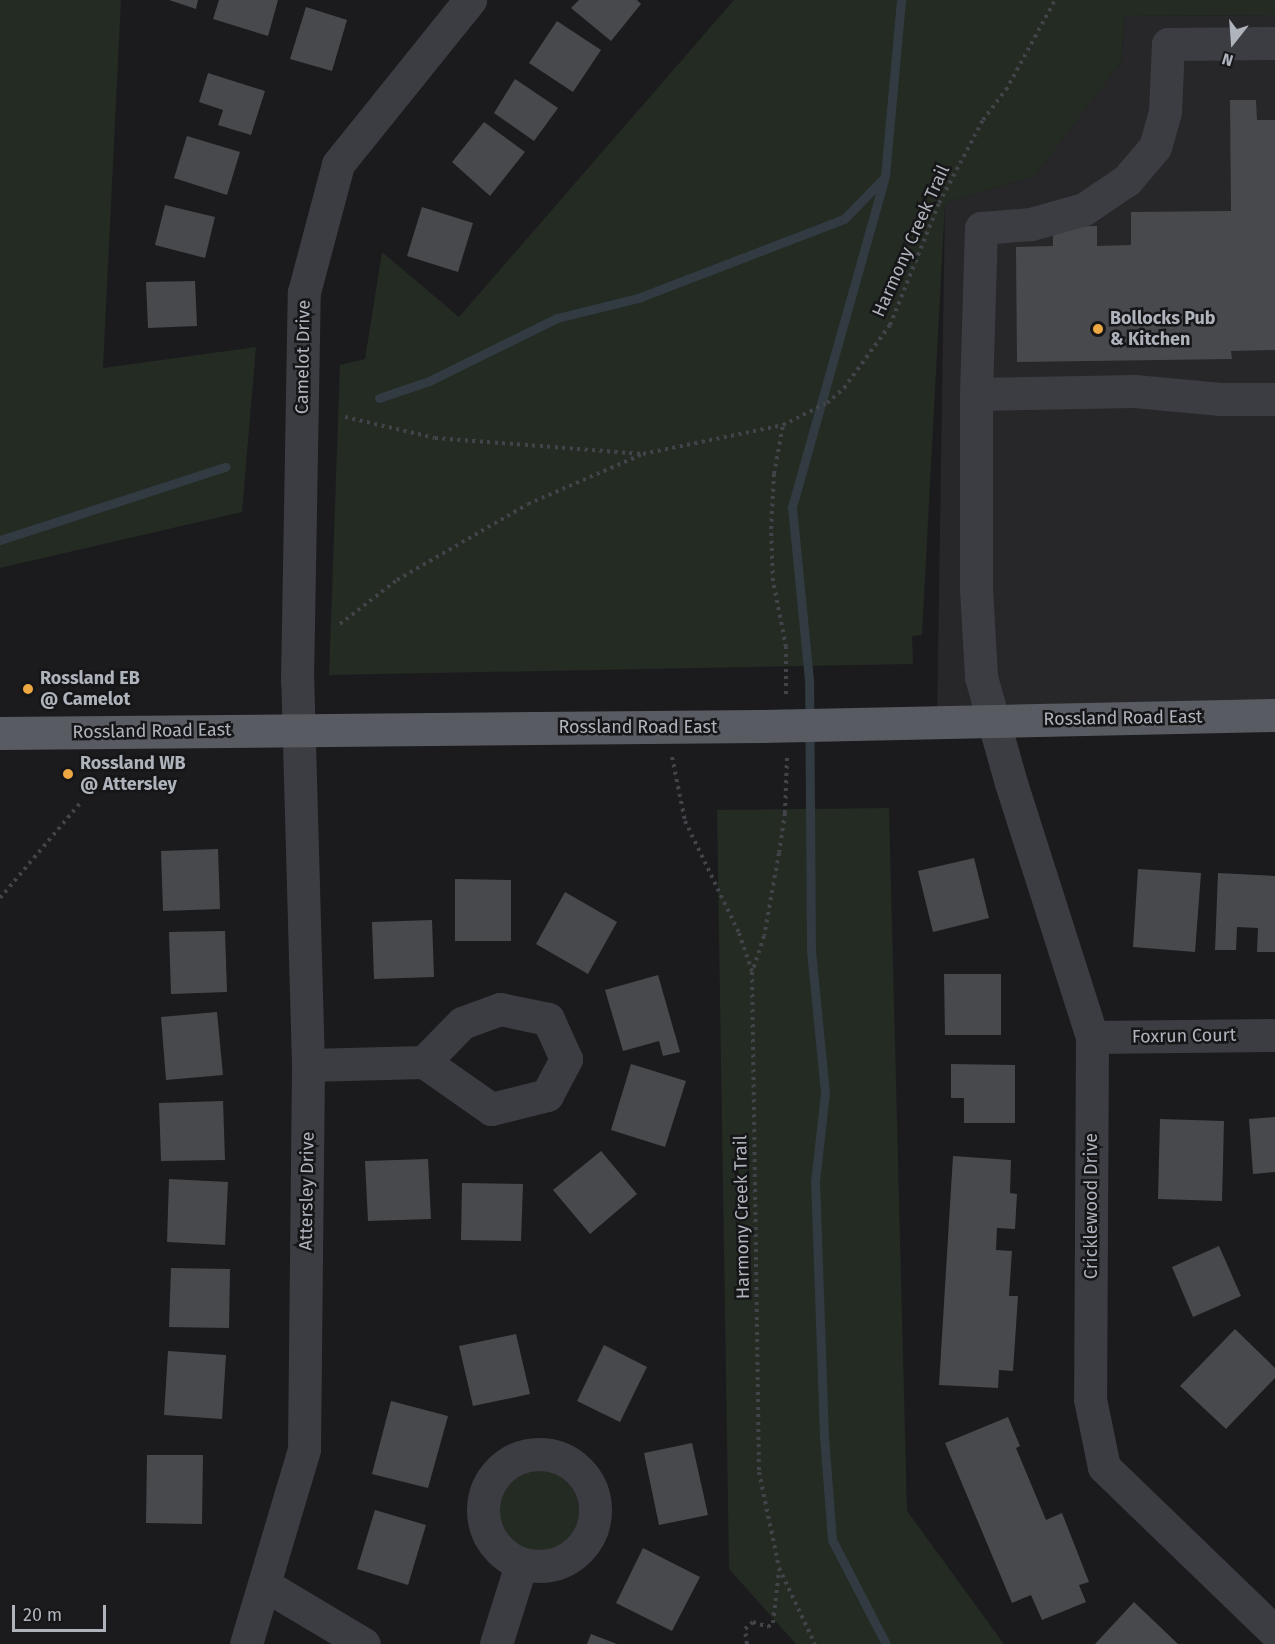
<!DOCTYPE html>
<style>
body{margin:0}
#map{position:relative;width:1275px;height:1644px;overflow:hidden;background:#1b1b1d;font-family:"Fira Sans",sans-serif}
div>[style]{position:absolute}
.built>*{inset:0;background:#27272a}
.green>*{inset:0;background:#232b23}
.round{border-radius:50%}
.stream>*{height:9px;margin:-4.5px;padding:0 4.5px;transform-origin:4.5px;border-radius:4.5px;background:#313b41}
.building>*{inset:0;background:#48494d}
.path>*{height:4px;margin-top:-2px;transform-origin:0;background:repeating-linear-gradient(90deg,#424449 0 3px,transparent 0 7.5px)}
.minor>*{height:33px;margin:-16.5px;padding:0 16.5px;transform-origin:16.5px;border-radius:16.5px;background:#3c3d42}
.minor>.ring{margin:-16.5px;padding:0;box-sizing:content-box;background:none;border:33px solid #3c3d42;border-radius:50%}
.major>*{height:33px;margin:-16.5px;padding:0 16.5px;transform-origin:16.5px;border-radius:16.5px;background:#585b61}
.dots>*{width:16px;height:16px;translate:-50% -50%;box-sizing:border-box;border:3px solid #161618;border-radius:50%}
span{translate:-50% -50%;white-space:nowrap;text-align:center;line-height:1.15;-webkit-text-stroke:5px #161618;paint-order:stroke}
.street-label{font-size:18px;color:#aeb3bc}
.poi-label{font-size:18px;color:#aeb3bc;font-weight:700}
.left{translate:0 -50%;text-align:left}
.north{position:absolute;left:1203px;top:12px;width:60px;height:60px;-webkit-text-stroke:4px #161618;paint-order:stroke;rotate:197deg;font-size:16px;font-weight:700;line-height:24px;text-align:center;color:#aeb3bc}
.north::after{content:'';display:block;margin:auto;width:21px;height:27px;background:#aeb3bc;clip-path:polygon(50% 0,100% 100%,50% 72%,0 100%)}
.scale{position:absolute;left:12px;top:1605px;width:94px;height:27px;box-sizing:border-box;border:3px solid #aeb3bc;border-top:0;padding-left:8px;font-size:18px;line-height:21px;white-space:nowrap;color:#aeb3bc;-webkit-text-stroke:4px #161618;paint-order:stroke}
</style>
<div id="map">
<div class="built">
<i style="clip-path:polygon(1275px 15px,1275px 715px,937px 722px,945px 203px,1035px 176px,1121px 62px,1125px 16px)"></i>
</div>
<div class="green">
<i style="clip-path:polygon(0 0,121px 0,103px 368px,256px 347px,242px 512px,0 568px)"></i>
<i style="clip-path:polygon(734px 0,1275px 0,1275px 15px,1125px 16px,1121px 62px,1035px 176px,945px 203px,922px 635px,912px 636px,913px 664px,329px 675px,340px 365px,365px 359px,382px 252px,459px 317px)"></i>
<i style="clip-path:polygon(889px 808px,907px 1511px,1004px 1644px,796px 1644px,729px 1569px,717px 810px)"></i>
<i class="round" style="left:497px;top:1470px;width:82px;height:82px"></i>
</div>
<div class="stream">
<i style="left:379px;top:398px;width:53px;rotate:-18.8deg"></i>
<i style="left:429px;top:381px;width:143px;rotate:-26.2deg"></i>
<i style="left:557px;top:318px;width:83px;rotate:-13.9deg"></i>
<i style="left:638px;top:298px;width:221px;rotate:-21deg"></i>
<i style="left:844px;top:219px;width:57px;rotate:-45.7deg"></i>
<i style="left:0;top:540px;width:237px;rotate:-18deg"></i>
<i style="left:886px;top:1644px;width:117px;rotate:-117.4deg"></i>
<i style="left:832px;top:1540px;width:103px;rotate:-94.4deg"></i>
<i style="left:824px;top:1437px;width:256px;rotate:-92deg"></i>
<i style="left:815px;top:1181px;width:89px;rotate:-83.5deg"></i>
<i style="left:825px;top:1093px;width:144px;rotate:-95.6deg"></i>
<i style="left:811px;top:950px;width:270px;rotate:-90.4deg"></i>
<i style="left:809px;top:680px;width:174px;rotate:-95.6deg"></i>
<i style="left:792px;top:507px;width:344px;rotate:-74.3deg"></i>
<i style="left:885px;top:176px;width:177px;rotate:-84.8deg"></i>
</div>
<div class="building">
<i style="clip-path:polygon(169px 0,198px 0,196px 9px)"></i>
<i style="clip-path:polygon(219px 0,278px 0,268px 36px,213px 19px)"></i>
<i style="clip-path:polygon(579px 0,637px 0,641px 4px,611px 41px,571px 8px)"></i>
<i style="clip-path:polygon(306px 7px,347px 20px,332px 71px,290px 59px)"></i>
<i style="clip-path:polygon(557px 21px,601px 50px,573px 92px,529px 63px)"></i>
<i style="clip-path:polygon(208px 73px,265px 91px,251px 135px,218px 125px,223px 110px,199px 102px)"></i>
<i style="clip-path:polygon(515px 79px,558px 108px,534px 141px,494px 113px)"></i>
<i style="clip-path:polygon(1230px 100px,1256px 100px,1257px 120px,1275px 120px,1275px 350px,1231px 351px,1232px 359px,1017px 362px,1016px 247px,1053px 246px,1053px 227px,1097px 226px,1097px 246px,1131px 245px,1131px 212px,1231px 211px)"></i>
<i style="clip-path:polygon(484px 122px,525px 152px,490px 196px,452px 162px)"></i>
<i style="clip-path:polygon(187px 136px,240px 152px,227px 195px,174px 178px)"></i>
<i style="clip-path:polygon(165px 205px,215px 217px,205px 258px,155px 245px)"></i>
<i style="clip-path:polygon(422px 207px,473px 223px,458px 272px,407px 256px)"></i>
<i style="clip-path:polygon(195px 281px,197px 326px,148px 328px,146px 282px)"></i>
<i style="clip-path:polygon(218px 849px,220px 909px,163px 911px,161px 851px)"></i>
<i style="clip-path:polygon(974px 858px,989px 918px,933px 932px,918px 871px)"></i>
<i style="clip-path:polygon(1138px 869px,1201px 873px,1195px 952px,1133px 947px)"></i>
<i style="clip-path:polygon(1218px 873px,1275px 876px,1275px 952px,1257px 952px,1258px 928px,1237px 927px,1236px 950px,1215px 950px)"></i>
<i style="clip-path:polygon(455px 879px,511px 880px,511px 941px,455px 941px)"></i>
<i style="clip-path:polygon(565px 892px,617px 922px,588px 974px,536px 944px)"></i>
<i style="clip-path:polygon(432px 920px,434px 977px,374px 979px,372px 922px)"></i>
<i style="clip-path:polygon(225px 931px,227px 992px,171px 994px,169px 932px)"></i>
<i style="clip-path:polygon(944px 974px,1001px 974px,1001px 1035px,945px 1035px)"></i>
<i style="clip-path:polygon(658px 975px,680px 1052px,663px 1056px,659px 1041px,623px 1051px,605px 990px)"></i>
<i style="clip-path:polygon(217px 1012px,223px 1075px,166px 1080px,161px 1017px)"></i>
<i style="clip-path:polygon(631px 1064px,686px 1081px,665px 1147px,611px 1130px)"></i>
<i style="clip-path:polygon(951px 1064px,1015px 1065px,1015px 1123px,964px 1123px,964px 1098px,951px 1098px)"></i>
<i style="clip-path:polygon(223px 1101px,225px 1160px,161px 1161px,159px 1103px)"></i>
<i style="clip-path:polygon(1275px 1117px,1275px 1172px,1253px 1174px,1249px 1119px)"></i>
<i style="clip-path:polygon(1160px 1119px,1224px 1121px,1222px 1201px,1158px 1199px)"></i>
<i style="clip-path:polygon(601px 1151px,637px 1194px,590px 1234px,553px 1190px)"></i>
<i style="clip-path:polygon(953px 1156px,1011px 1160px,1010px 1193px,1017px 1194px,1015px 1229px,997px 1228px,996px 1250px,1012px 1251px,1009px 1296px,1018px 1296px,1013px 1371px,999px 1370px,998px 1388px,939px 1385px)"></i>
<i style="clip-path:polygon(428px 1159px,431px 1219px,368px 1221px,365px 1161px)"></i>
<i style="clip-path:polygon(169px 1179px,228px 1182px,225px 1245px,167px 1242px)"></i>
<i style="clip-path:polygon(462px 1183px,523px 1184px,521px 1241px,461px 1240px)"></i>
<i style="clip-path:polygon(1219px 1246px,1241px 1296px,1193px 1317px,1172px 1267px)"></i>
<i style="clip-path:polygon(171px 1268px,230px 1269px,229px 1328px,169px 1327px)"></i>
<i style="clip-path:polygon(1235px 1329px,1275px 1368px,1275px 1378px,1226px 1429px,1180px 1386px)"></i>
<i style="clip-path:polygon(516px 1334px,530px 1394px,473px 1406px,459px 1346px)"></i>
<i style="clip-path:polygon(604px 1345px,647px 1367px,620px 1422px,577px 1401px)"></i>
<i style="clip-path:polygon(168px 1351px,226px 1355px,222px 1419px,164px 1415px)"></i>
<i style="clip-path:polygon(391px 1401px,448px 1416px,428px 1488px,372px 1474px)"></i>
<i style="clip-path:polygon(1008px 1417px,1020px 1446px,1016px 1448px,1046px 1520px,1062px 1513px,1089px 1582px,1079px 1585px,1086px 1602px,1042px 1620px,1031px 1595px,1012px 1603px,945px 1443px)"></i>
<i style="clip-path:polygon(692px 1443px,708px 1515px,659px 1525px,644px 1453px)"></i>
<i style="clip-path:polygon(147px 1455px,203px 1455px,202px 1524px,146px 1523px)"></i>
<i style="clip-path:polygon(375px 1510px,426px 1525px,408px 1585px,357px 1569px)"></i>
<i style="clip-path:polygon(643px 1548px,700px 1577px,672px 1631px,616px 1603px)"></i>
<i style="clip-path:polygon(1134px 1602px,1178px 1644px,1095px 1644px)"></i>
<i style="clip-path:polygon(591px 1634px,617px 1644px,587px 1644px)"></i>
</div>
<div class="path">
<i style="left:345px;top:417px;width:92px;rotate:13.1deg"></i>
<i style="left:435px;top:438px;width:208px;rotate:4.4deg"></i>
<i style="left:340px;top:624px;width:72px;rotate:-37.7deg"></i>
<i style="left:397px;top:580px;width:151px;rotate:-30.1deg"></i>
<i style="left:528px;top:504px;width:125px;rotate:-23.5deg"></i>
<i style="left:643px;top:454px;width:143px;rotate:-11.7deg"></i>
<i style="left:786px;top:694px;width:47px;rotate:-90deg"></i>
<i style="left:786px;top:647px;width:67px;rotate:-101.1deg"></i>
<i style="left:773px;top:581px;width:52px;rotate:-92.2deg"></i>
<i style="left:771px;top:529px;width:55px;rotate:-86.9deg"></i>
<i style="left:774px;top:474px;width:50px;rotate:-79.6deg"></i>
<i style="left:783px;top:425px;width:49px;rotate:-26.6deg"></i>
<i style="left:827px;top:403px;width:23px;rotate:-41deg"></i>
<i style="left:844px;top:388px;width:78px;rotate:-53.9deg"></i>
<i style="left:890px;top:325px;width:131px;rotate:-68.1deg"></i>
<i style="left:939px;top:203px;width:94px;rotate:-62.1deg"></i>
<i style="left:983px;top:120px;width:38px;rotate:-53deg"></i>
<i style="left:1006px;top:90px;width:102px;rotate:-61.4deg"></i>
<i style="left:672px;top:757px;width:65px;rotate:78.5deg"></i>
<i style="left:685px;top:821px;width:124px;rotate:64.3deg"></i>
<i style="left:739px;top:933px;width:40px;rotate:71.1deg"></i>
<i style="left:787px;top:758px;width:55px;rotate:92.1deg"></i>
<i style="left:785px;top:813px;width:40px;rotate:98.5deg"></i>
<i style="left:779px;top:853px;width:84px;rotate:100.2deg"></i>
<i style="left:764px;top:936px;width:38px;rotate:108deg"></i>
<i style="left:752px;top:972px;width:500px;rotate:89.2deg"></i>
<i style="left:759px;top:1472px;width:98px;rotate:78.2deg"></i>
<i style="left:779px;top:1568px;width:84px;rotate:64.7deg"></i>
<i style="left:0;top:898px;width:126px;rotate:-49.8deg"></i>
<i style="left:747px;top:1644px;width:15px;rotate:-98deg"></i>
<i style="left:745px;top:1629px;width:11px;rotate:-41deg"></i>
<i style="left:753px;top:1622px;width:16px;rotate:18deg"></i>
<i style="left:768px;top:1627px;width:6px;rotate:-39deg"></i>
<i style="left:773px;top:1623px;width:53px;rotate:-83.5deg"></i>
</div>
<div class="minor">
<i style="left:976px;top:394px;width:166px;rotate:-88.3deg"></i>
<i style="left:981px;top:228px;width:50px;rotate:-4.6deg"></i>
<i style="left:1031px;top:224px;width:55px;rotate:-15.8deg"></i>
<i style="left:1084px;top:209px;width:52px;rotate:-34deg"></i>
<i style="left:1127px;top:180px;width:43px;rotate:-49.7deg"></i>
<i style="left:1155px;top:147px;width:36px;rotate:-74deg"></i>
<i style="left:1165px;top:112px;width:68px;rotate:-87.5deg"></i>
<i style="left:1168px;top:44px;width:107px;rotate:-0.5deg"></i>
<i style="left:1275px;top:399px;width:54px;rotate:180deg"></i>
<i style="left:1221px;top:399px;width:87px;rotate:-174.7deg"></i>
<i style="left:1134px;top:391px;width:158px;rotate:178.9deg"></i>
<i style="left:976px;top:394px;width:195px;rotate:90deg"></i>
<i style="left:976px;top:589px;width:88px;rotate:86.7deg"></i>
<i style="left:981px;top:677px;width:110px;rotate:74.2deg"></i>
<i style="left:1011px;top:783px;width:267px;rotate:72.3deg"></i>
<i style="left:1092px;top:1037px;width:362px;rotate:90.3deg"></i>
<i style="left:1090px;top:1399px;width:69px;rotate:78.4deg"></i>
<i style="left:1104px;top:1467px;width:238px;rotate:44deg"></i>
<i style="left:1092px;top:1037px;width:183px;rotate:-0.6deg"></i>
<i style="left:308px;top:1065px;width:116px;rotate:-1.5deg"></i>
<i style="left:424px;top:1062px;width:82px;rotate:35deg"></i>
<i style="left:491px;top:1109px;width:58px;rotate:-14deg"></i>
<i style="left:547px;top:1095px;width:41px;rotate:-62.2deg"></i>
<i style="left:566px;top:1059px;width:44px;rotate:-114.2deg"></i>
<i style="left:548px;top:1019px;width:49px;rotate:-168.2deg"></i>
<i style="left:500px;top:1009px;width:40px;rotate:159.8deg"></i>
<i style="left:462px;top:1023px;width:54px;rotate:134.3deg"></i>
<i class="ring" style="left:483px;top:1454px;width:79px;height:79px"></i>
<i style="left:265px;top:1585px;width:115px;rotate:30.8deg"></i>
<i style="left:246px;top:1644px;width:203px;rotate:-73.4deg"></i>
<i style="left:304px;top:1449px;width:384px;rotate:-89.4deg"></i>
<i style="left:308px;top:1065px;width:384px;rotate:-91.6deg"></i>
<i style="left:297px;top:681px;width:389px;rotate:-89deg"></i>
<i style="left:304px;top:292px;width:132px;rotate:-75.1deg"></i>
<i style="left:338px;top:164px;width:211px;rotate:-51.2deg"></i>
<i style="left:496px;top:1644px;width:84px;rotate:-72.6deg"></i>
</div>
<div class="major">
<i style="left:0;top:733px;width:761px;rotate:-0.53deg"></i>
<i style="left:761px;top:726px;width:514px;rotate:-1.23deg"></i>
</div>
<div class="dots">
<i style="left:1098px;top:329px;background:#eea842"></i>
<i style="left:28px;top:689px;background:#eea842"></i>
<i style="left:68px;top:774px;background:#eea842"></i>
</div>
<div class="street-label">
<span style="left:911px;top:241px;rotate:-66deg">Harmony Creek Trail</span>
<span style="left:303px;top:357px;rotate:-89deg">Camelot Drive</span>
<span style="left:1123px;top:718px;rotate:-1deg">Rossland Road East</span>
<span style="left:638px;top:727px">Rossland Road East</span>
<span style="left:152px;top:731px;rotate:-1deg">Rossland Road East</span>
<span style="left:1184px;top:1036px;rotate:-1deg">Foxrun Court</span>
<span style="left:307px;top:1191px;rotate:-89deg">Attersley Drive</span>
<span style="left:1091px;top:1206px;rotate:-90deg">Cricklewood Drive</span>
<span style="left:742px;top:1217px;rotate:-91deg">Harmony Creek Trail</span>
</div>
<div class="poi-label">
<span class="left" style="left:1110px;top:329px">Bollocks Pub<br>&amp; Kitchen</span>
<span class="left" style="left:40px;top:689px">Rossland EB<br>@ Camelot</span>
<span class="left" style="left:80px;top:774px">Rossland WB<br>@ Attersley</span>
</div>
<div class="north">N</div>
<div class="scale">20 m</div>
</div>
